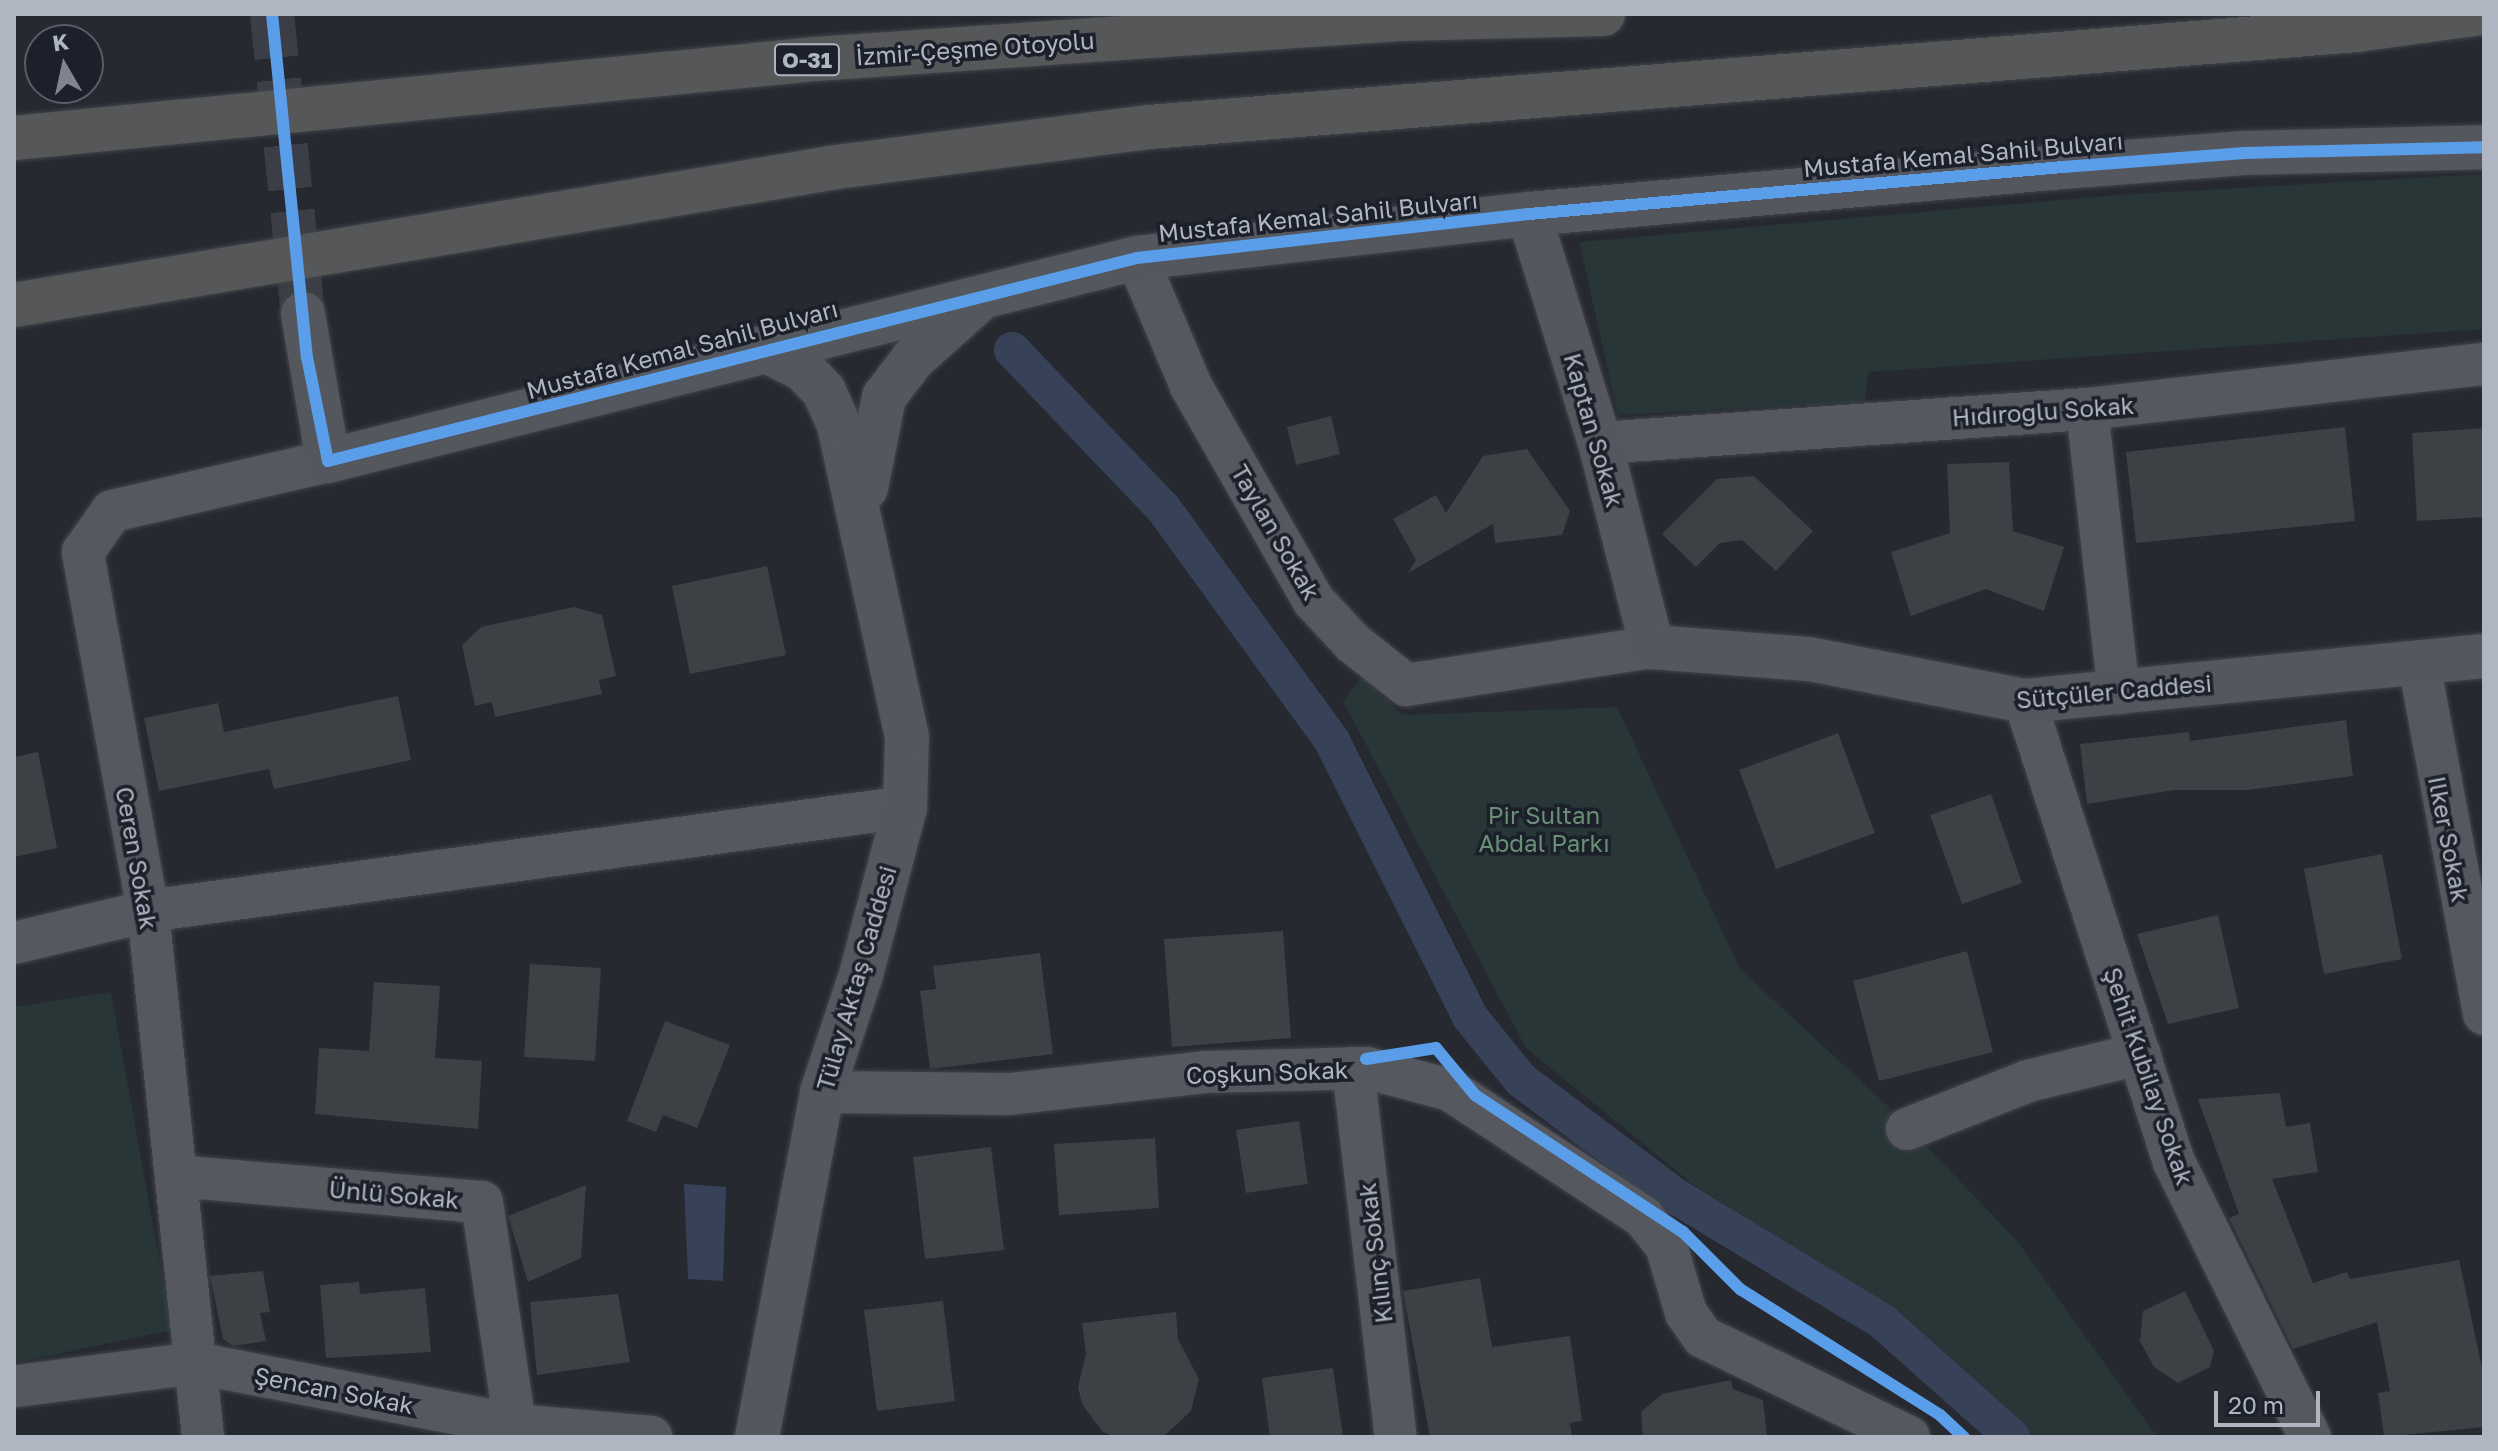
<!DOCTYPE html>
<meta charset="utf-8">
<style>
body{margin:0}
#map{position:relative;width:2498px;height:1451px;overflow:hidden;background:#262930;font-family:"Golos Text",sans-serif}
div>[style]{position:absolute}
.green>*{inset:0;background:#283638}
.water>*{inset:0;background:#374258}
.canal>*{height:36px;margin:-18px;padding:0 18px;transform-origin:18px;border-radius:18px;background:#374258}
.building>*{inset:0;background:#3d4045}
.secondary-tunnel>*{height:44px;margin-top:-22px;transform-origin:0;background:repeating-linear-gradient(90deg,#3b3e46 0 44px,transparent 0 66px)}
.roads{filter:drop-shadow(0 0 2px #42444a) drop-shadow(0 0 2px #42444a)}
.street>*{height:42px;margin:-21px;padding:0 21px;transform-origin:21px;border-radius:21px;background:#55585f}
.secondary>*{height:44px;margin:-22px;padding:0 22px;transform-origin:22px;border-radius:22px;background:#54575d}
.highway>*{height:44px;margin:-22px;padding:0 22px;transform-origin:22px;border-radius:22px;background:#555759}
.cycleway>*{height:12px;margin:-6px;padding:0 6px;transform-origin:6px;border-radius:6px;background:#5a9eea}
span{translate:-50% -50%;white-space:nowrap;text-align:center;line-height:1.15;-webkit-text-stroke:7px #1b202a;paint-order:stroke}
.shield-label span{padding:2px 6px;background:#1b202a;border:2px solid;border-radius:6px;-webkit-text-stroke-width:0}
.shield-label{font-size:22px;color:#b0b5c2;font-weight:700}
.street-label{font-size:24px;color:#b0b5c2}
.park-label{font-size:24px;color:#6a8f76}
.frame{position:absolute;inset:0;border:16px solid #b0b5c2;pointer-events:none}
.north{position:absolute;left:24px;top:24px;width:80px;height:80px;box-sizing:border-box;background:#1b202a;border:2px solid #575c67;border-radius:50%;rotate:351deg;font-size:22px;font-weight:700;line-height:32px;text-align:center;color:#b0b5c2}
.north::after{content:'';display:block;margin:auto;width:28px;height:36px;background:#80848f;clip-path:polygon(50% 0,100% 100%,50% 72%,0 100%)}
.scale{position:absolute;left:2214px;top:1391px;width:106px;height:36px;box-sizing:border-box;border:4px solid #b0b5c2;border-top:0;padding-left:10px;font-size:24px;line-height:28px;white-space:nowrap;color:#b0b5c2;-webkit-text-stroke:6px #1b202a;paint-order:stroke}
</style>
<div id="map">
<div class="green">
<i style="clip-path:polygon(2484px 174px,2484px 329px,1868px 372px,1865px 402px,1618px 415px,1579px 242px,2117px 195px)"></i>
<i style="clip-path:polygon(1362px 677px,1403px 715px,1617px 707px,1740px 969px,1890px 1108px,2017px 1241px,2157px 1437px,2017px 1437px,1871px 1294px,1695px 1186px,1526px 1048px,1343px 701px)"></i>
<i style="clip-path:polygon(111px 992px,172px 1330px,14px 1363px,14px 1007px)"></i>
</div>
<div class="water">
<i style="clip-path:polygon(684px 1184px,726px 1187px,723px 1281px,688px 1279px)"></i>
</div>
<div class="canal">
<i style="left:1012px;top:350px;width:219px;rotate:46.3deg"></i>
<i style="left:1163px;top:508px;width:288px;rotate:54deg"></i>
<i style="left:1332px;top:741px;width:309px;rotate:63.4deg"></i>
<i style="left:1470px;top:1017px;width:81px;rotate:51deg"></i>
<i style="left:1521px;top:1080px;width:195px;rotate:36.9deg"></i>
<i style="left:1677px;top:1197px;width:241px;rotate:31.2deg"></i>
<i style="left:1883px;top:1322px;width:173px;rotate:41.7deg"></i>
</div>
<div class="building">
<i style="clip-path:polygon(1331px 416px,1340px 454px,1296px 465px,1287px 427px)"></i>
<i style="clip-path:polygon(2345px 427px,2355px 521px,2136px 543px,2126px 452px)"></i>
<i style="clip-path:polygon(2484px 428px,2484px 517px,2417px 521px,2412px 433px)"></i>
<i style="clip-path:polygon(1527px 449px,1570px 511px,1562px 535px,1495px 543px,1493px 524px,1408px 573px,1416px 560px,1393px 519px,1436px 495px,1446px 513px,1483px 456px)"></i>
<i style="clip-path:polygon(2009px 462px,2013px 531px,2064px 547px,2044px 611px,1986px 589px,1911px 616px,1891px 552px,1950px 533px,1947px 464px)"></i>
<i style="clip-path:polygon(1754px 476px,1813px 531px,1776px 571px,1742px 540px,1720px 543px,1696px 567px,1662px 534px,1717px 479px)"></i>
<i style="clip-path:polygon(767px 566px,786px 655px,690px 674px,672px 586px)"></i>
<i style="clip-path:polygon(574px 607px,602px 615px,616px 676px,599px 680px,602px 694px,495px 717px,492px 702px,475px 706px,462px 645px,481px 627px)"></i>
<i style="clip-path:polygon(398px 696px,411px 760px,274px 789px,269px 769px,159px 791px,144px 718px,218px 703px,224px 732px)"></i>
<i style="clip-path:polygon(2346px 720px,2353px 776px,2248px 790px,2174px 790px,2087px 804px,2080px 744px,2189px 732px,2190px 741px)"></i>
<i style="clip-path:polygon(1838px 733px,1875px 833px,1776px 869px,1739px 770px)"></i>
<i style="clip-path:polygon(38px 752px,57px 848px,14px 857px,14px 757px)"></i>
<i style="clip-path:polygon(1991px 794px,2022px 883px,1962px 904px,1930px 815px)"></i>
<i style="clip-path:polygon(2382px 854px,2402px 959px,2324px 974px,2304px 869px)"></i>
<i style="clip-path:polygon(2218px 915px,2239px 1008px,2168px 1024px,2137px 934px)"></i>
<i style="clip-path:polygon(1283px 931px,1291px 1038px,1172px 1047px,1164px 939px)"></i>
<i style="clip-path:polygon(1967px 951px,1993px 1052px,1879px 1081px,1853px 981px)"></i>
<i style="clip-path:polygon(1040px 953px,1053px 1054px,930px 1069px,920px 991px,936px 989px,933px 966px)"></i>
<i style="clip-path:polygon(530px 964px,601px 968px,595px 1061px,524px 1057px)"></i>
<i style="clip-path:polygon(374px 982px,440px 986px,435px 1058px,482px 1061px,478px 1129px,315px 1114px,319px 1048px,369px 1051px)"></i>
<i style="clip-path:polygon(665px 1021px,730px 1045px,697px 1128px,663px 1115px,656px 1132px,627px 1121px)"></i>
<i style="clip-path:polygon(2280px 1093px,2286px 1127px,2310px 1123px,2318px 1172px,2272px 1179px,2313px 1283px,2347px 1272px,2350px 1279px,2459px 1260px,2484px 1377px,2484px 1427px,2384px 1437px,2378px 1393px,2390px 1391px,2377px 1322px,2293px 1349px,2229px 1218px,2239px 1214px,2198px 1099px)"></i>
<i style="clip-path:polygon(1299px 1121px,1308px 1184px,1246px 1193px,1236px 1130px)"></i>
<i style="clip-path:polygon(1155px 1138px,1159px 1208px,1059px 1215px,1054px 1144px)"></i>
<i style="clip-path:polygon(991px 1147px,1004px 1250px,925px 1259px,913px 1157px)"></i>
<i style="clip-path:polygon(586px 1185px,581px 1258px,528px 1282px,508px 1216px)"></i>
<i style="clip-path:polygon(263px 1271px,270px 1312px,260px 1313px,266px 1341px,233px 1346px,223px 1339px,210px 1276px)"></i>
<i style="clip-path:polygon(1480px 1278px,1492px 1347px,1570px 1336px,1582px 1421px,1570px 1423px,1572px 1437px,1430px 1437px,1403px 1291px)"></i>
<i style="clip-path:polygon(359px 1282px,360px 1294px,425px 1288px,431px 1352px,326px 1358px,320px 1285px)"></i>
<i style="clip-path:polygon(2185px 1291px,2214px 1351px,2210px 1367px,2178px 1383px,2154px 1367px,2140px 1341px,2143px 1311px)"></i>
<i style="clip-path:polygon(618px 1294px,630px 1362px,537px 1375px,530px 1302px)"></i>
<i style="clip-path:polygon(943px 1301px,955px 1401px,877px 1411px,864px 1310px)"></i>
<i style="clip-path:polygon(1176px 1312px,1178px 1339px,1199px 1379px,1191px 1411px,1163px 1437px,1114px 1437px,1102px 1431px,1082px 1404px,1078px 1387px,1086px 1354px,1082px 1323px)"></i>
<i style="clip-path:polygon(1333px 1368px,1343px 1437px,1270px 1437px,1262px 1378px)"></i>
<i style="clip-path:polygon(1731px 1380px,1733px 1389px,1763px 1400px,1767px 1437px,1643px 1437px,1641px 1412px,1662px 1394px)"></i>
</div>
<div class="secondary-tunnel">
<i style="left:272px;top:14px;width:302px;rotate:84.1deg"></i>
</div>
<div class="roads">
<div class="street">
<i style="left:1137px;top:258px;width:139px;rotate:67.1deg"></i>
<i style="left:1191px;top:386px;width:246px;rotate:60.3deg"></i>
<i style="left:1313px;top:600px;width:59px;rotate:47.1deg"></i>
<i style="left:1353px;top:643px;width:68px;rotate:38.4deg"></i>
<i style="left:1406px;top:685px;width:249px;rotate:-8.8deg"></i>
<i style="left:2087px;top:409px;width:286px;rotate:83.6deg"></i>
<i style="left:1600px;top:443px;width:488px;rotate:-4deg"></i>
<i style="left:2087px;top:409px;width:400px;rotate:-6.5deg"></i>
<i style="left:2419px;top:663px;width:357px;rotate:79.5deg"></i>
<i style="left:2025px;top:701px;width:484px;rotate:72.1deg"></i>
<i style="left:2174px;top:1162px;width:307px;rotate:63.7deg"></i>
<i style="left:14px;top:943px;width:138px;rotate:-13.4deg"></i>
<i style="left:148px;top:911px;width:764px;rotate:-7.82deg"></i>
<i style="left:1353px;top:1068px;width:371px;rotate:83.4deg"></i>
<i style="left:822px;top:1092px;width:187px;rotate:0.6deg"></i>
<i style="left:1009px;top:1094px;width:197px;rotate:-6.4deg"></i>
<i style="left:1205px;top:1072px;width:162px;rotate:-1.4deg"></i>
<i style="left:1367px;top:1068px;width:86px;rotate:14.8deg"></i>
<i style="left:1450px;top:1090px;width:231px;rotate:33.3deg"></i>
<i style="left:1643px;top:1217px;width:36px;rotate:51deg"></i>
<i style="left:1666px;top:1245px;width:71px;rotate:73.6deg"></i>
<i style="left:1686px;top:1313px;width:29px;rotate:55deg"></i>
<i style="left:1703px;top:1337px;width:229px;rotate:25.9deg"></i>
<i style="left:1907px;top:1129px;width:130px;rotate:-21.6deg"></i>
<i style="left:2028px;top:1081px;width:115px;rotate:-13.6deg"></i>
<i style="left:176px;top:1176px;width:307px;rotate:4.9deg"></i>
<i style="left:482px;top:1202px;width:225px;rotate:81.6deg"></i>
<i style="left:17px;top:1386px;width:180px;rotate:-7.3deg"></i>
<i style="left:196px;top:1363px;width:325px;rotate:11deg"></i>
<i style="left:515px;top:1425px;width:137px;rotate:5deg"></i>
<i style="left:203px;top:1437px;width:529px;rotate:-95.97deg"></i>
<i style="left:148px;top:911px;width:365px;rotate:-100.3deg"></i>
<i style="left:83px;top:552px;width:50px;rotate:-54.7deg"></i>
<i style="left:112px;top:511px;width:222px;rotate:-13deg"></i>
</div>
<div class="secondary">
<i style="left:1529px;top:214px;width:240px;rotate:72.8deg"></i>
<i style="left:1600px;top:443px;width:211px;rotate:75.7deg"></i>
<i style="left:1652px;top:647px;width:157px;rotate:4.4deg"></i>
<i style="left:1809px;top:659px;width:220px;rotate:11deg"></i>
<i style="left:2025px;top:701px;width:461px;rotate:-5.6deg"></i>
<i style="left:303px;top:314px;width:149px;rotate:80.3deg"></i>
<i style="left:328px;top:461px;width:834px;rotate:-14.09deg"></i>
<i style="left:1137px;top:258px;width:394px;rotate:-6.4deg"></i>
<i style="left:1529px;top:214px;width:536px;rotate:-5.03deg"></i>
<i style="left:2063px;top:167px;width:182px;rotate:-4.4deg"></i>
<i style="left:2244px;top:153px;width:240px;rotate:-1.4deg"></i>
<i style="left:866px;top:488px;width:93px;rotate:-78.8deg"></i>
<i style="left:884px;top:397px;width:48px;rotate:-52.7deg"></i>
<i style="left:913px;top:359px;width:90px;rotate:-41.8deg"></i>
<i style="left:757px;top:1437px;width:351px;rotate:-79.3deg"></i>
<i style="left:822px;top:1092px;width:123px;rotate:-71.6deg"></i>
<i style="left:861px;top:975px;width:174px;rotate:-75.3deg"></i>
<i style="left:905px;top:807px;width:70px;rotate:-88.4deg"></i>
<i style="left:907px;top:737px;width:319px;rotate:-102.3deg"></i>
<i style="left:839px;top:425px;width:37px;rotate:-114deg"></i>
<i style="left:824px;top:391px;width:29px;rotate:-134deg"></i>
<i style="left:804px;top:370px;width:48px;rotate:-152.9deg"></i>
</div>
<div class="highway">
<i style="left:14px;top:138px;width:806px;rotate:-5.63deg"></i>
<i style="left:816px;top:59px;width:584px;rotate:-3.92deg"></i>
<i style="left:1399px;top:19px;width:204px;rotate:-1.4deg"></i>
<i style="left:14px;top:305px;width:834px;rotate:-9.52deg"></i>
<i style="left:837px;top:167px;width:315px;rotate:-7.3deg"></i>
<i style="left:1149px;top:127px;width:1211px;rotate:-4.59deg"></i>
<i style="left:2356px;top:30px;width:120px;rotate:-7.7deg"></i>
</div>
</div>
<div class="cycleway">
<i style="left:272px;top:14px;width:345px;rotate:84.2deg"></i>
<i style="left:307px;top:357px;width:106px;rotate:78.6deg"></i>
<i style="left:328px;top:461px;width:834px;rotate:-14.09deg"></i>
<i style="left:1137px;top:258px;width:394px;rotate:-6.4deg"></i>
<i style="left:1529px;top:214px;width:536px;rotate:-5.03deg"></i>
<i style="left:2063px;top:167px;width:182px;rotate:-4.4deg"></i>
<i style="left:2244px;top:153px;width:240px;rotate:-1.4deg"></i>
<i style="left:1366px;top:1059px;width:71px;rotate:-8.9deg"></i>
<i style="left:1436px;top:1048px;width:61px;rotate:50.3deg"></i>
<i style="left:1475px;top:1095px;width:249px;rotate:33.4deg"></i>
<i style="left:1683px;top:1232px;width:81px;rotate:45deg"></i>
<i style="left:1740px;top:1289px;width:236px;rotate:32.2deg"></i>
<i style="left:1940px;top:1415px;width:33px;rotate:43deg"></i>
</div>
<div class="shield-label">
<span style="left:807px;top:60px">O-31</span>
</div>
<div class="street-label">
<span style="left:975px;top:48px;rotate:-4deg">İzmir-Çeşme Otoyolu</span>
<span style="left:1963px;top:154px;rotate:-5deg">Mustafa Kemal Sahil Bulvarı</span>
<span style="left:1318px;top:216px;rotate:-6deg">Mustafa Kemal Sahil Bulvarı</span>
<span style="left:682px;top:349px;rotate:-15deg">Mustafa Kemal Sahil Bulvarı</span>
<span style="left:2043px;top:411px;rotate:-4deg">Hıdıroğlu Sokak</span>
<span style="left:1594px;top:430px;rotate:74deg">Kaptan Sokak</span>
<span style="left:1276px;top:532px;rotate:60deg">Taylan Sokak</span>
<span style="left:2114px;top:691px;rotate:-5deg">Sütçüler Caddesi</span>
<span style="left:2449px;top:839px;rotate:79deg">Ilker Sokak</span>
<span style="left:137px;top:858px;rotate:80deg">Ceren Sokak</span>
<span style="left:856px;top:978px;rotate:-74deg">Tülay Aktaş Caddesi</span>
<span style="left:1267px;top:1072px;rotate:-2deg">Coşkun Sokak</span>
<span style="left:2149px;top:1076px;rotate:71deg">Şehit Kubilay Sokak</span>
<span style="left:394px;top:1194px;rotate:5deg">Ünlü Sokak</span>
<span style="left:1375px;top:1253px;rotate:-97deg">Kılınç Sokak</span>
<span style="left:334px;top:1390px;rotate:11deg">Şencan Sokak</span>
</div>
<div class="park-label">
<span style="left:1544px;top:829px">Pir Sultan<br>Abdal Parkı</span>
</div>
<div class="frame"></div>
<div class="north">K</div>
<div class="scale">20 m</div>
</div>
